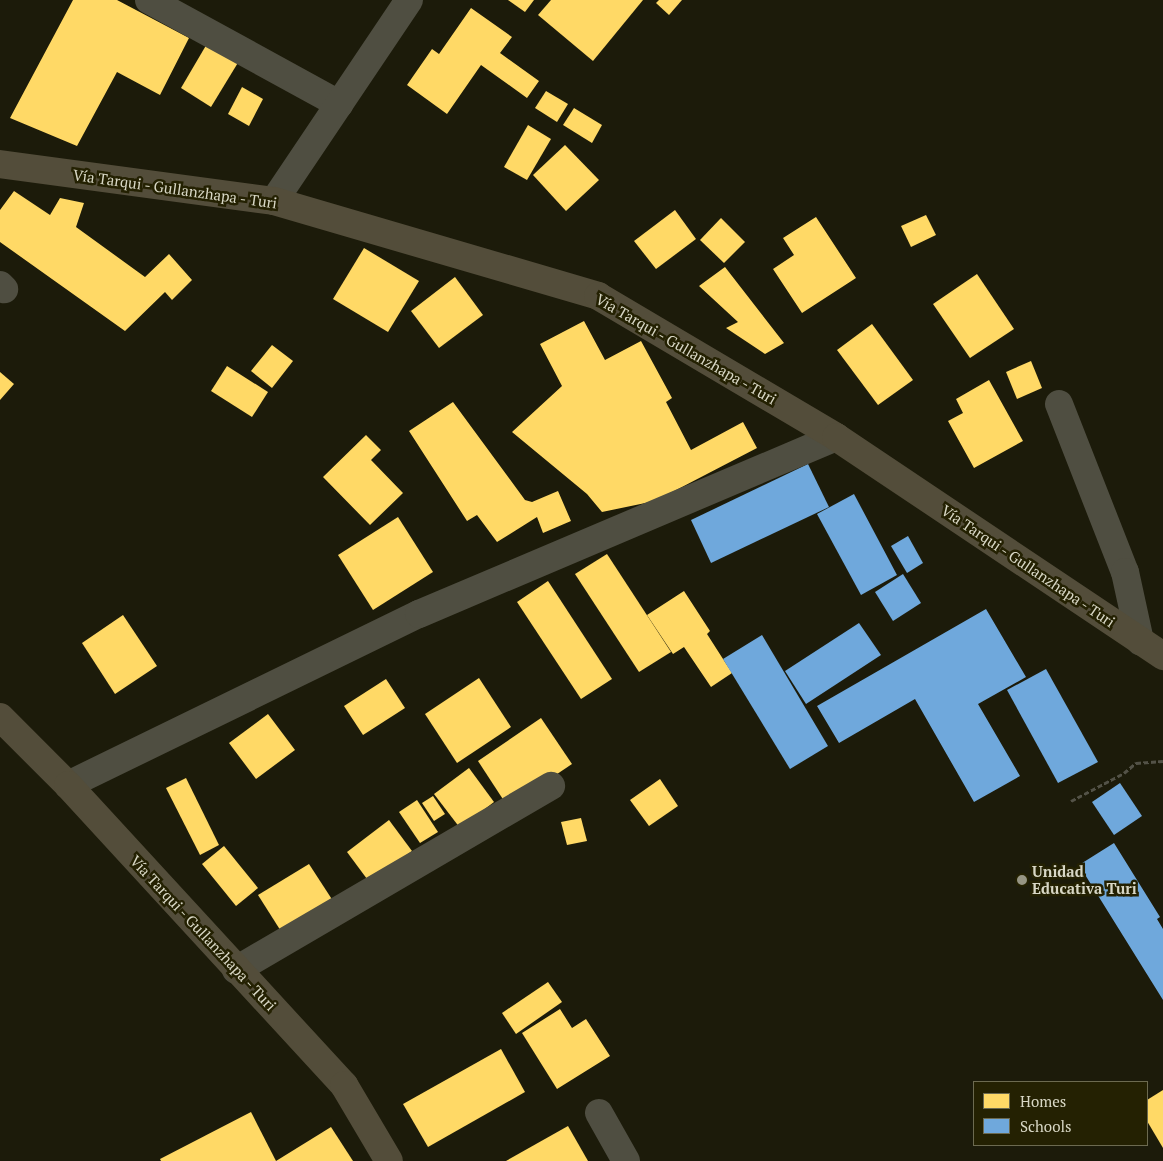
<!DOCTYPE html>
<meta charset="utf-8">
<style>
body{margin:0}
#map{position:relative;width:1163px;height:1161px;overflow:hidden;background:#1c1b0a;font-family:"PT Serif",serif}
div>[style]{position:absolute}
.homes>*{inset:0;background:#ffd966}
.schools>*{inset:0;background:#6fa8dc}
.path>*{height:3px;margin-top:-1.5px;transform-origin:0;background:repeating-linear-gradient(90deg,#535247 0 5px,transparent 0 7.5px)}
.minor>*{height:28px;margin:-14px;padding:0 14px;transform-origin:14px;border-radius:14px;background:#4f4e41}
.major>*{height:28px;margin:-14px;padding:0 14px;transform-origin:14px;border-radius:14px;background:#534d3a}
.dots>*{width:14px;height:14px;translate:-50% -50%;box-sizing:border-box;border:2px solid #242102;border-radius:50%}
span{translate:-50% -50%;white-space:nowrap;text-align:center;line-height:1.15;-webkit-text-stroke:5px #242102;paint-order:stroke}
.street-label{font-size:15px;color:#d8d7c5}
.poi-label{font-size:15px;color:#d8d7c5;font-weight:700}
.left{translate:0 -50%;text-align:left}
.legend{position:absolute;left:973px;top:1081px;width:175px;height:65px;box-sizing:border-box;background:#242102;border:1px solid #6c6a50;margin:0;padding:6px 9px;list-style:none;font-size:15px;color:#d8d7c5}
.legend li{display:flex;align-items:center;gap:10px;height:25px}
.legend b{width:25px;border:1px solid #6c6a50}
</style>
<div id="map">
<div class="homes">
<i style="clip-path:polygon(73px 0,117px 0,189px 38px,160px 95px,117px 72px,77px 146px,10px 118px)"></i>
<i style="clip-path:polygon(508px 0,534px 0,525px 12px)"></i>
<i style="clip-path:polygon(551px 0,643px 0,593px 61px,538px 15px)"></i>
<i style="clip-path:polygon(659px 0,682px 0,669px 15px,656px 3px)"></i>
<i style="clip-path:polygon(471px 8px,512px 37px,500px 53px,539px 81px,527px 98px,481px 65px,447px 114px,407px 85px,432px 49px,439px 54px)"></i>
<i style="clip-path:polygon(208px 42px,239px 61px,211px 107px,181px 88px)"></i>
<i style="clip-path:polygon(242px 87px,263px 99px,249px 126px,228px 114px)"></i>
<i style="clip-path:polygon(546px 91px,568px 104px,557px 122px,535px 108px)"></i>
<i style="clip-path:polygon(574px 108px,602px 125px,592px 143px,563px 125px)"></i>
<i style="clip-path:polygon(528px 125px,551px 139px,527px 180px,504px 167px)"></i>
<i style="clip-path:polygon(565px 145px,599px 180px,566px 211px,533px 175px)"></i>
<i style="clip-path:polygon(14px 191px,50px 215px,60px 198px,84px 203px,76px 227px,145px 277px,169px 254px,192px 280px,172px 300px,165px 292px,125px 331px,0 242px,0 210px)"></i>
<i style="clip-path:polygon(675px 210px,696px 239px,656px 269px,634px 241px)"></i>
<i style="clip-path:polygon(926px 215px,936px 235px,911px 247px,901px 226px)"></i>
<i style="clip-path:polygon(816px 217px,856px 278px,802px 313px,773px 269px,794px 255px,783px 238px)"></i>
<i style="clip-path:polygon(721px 218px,745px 242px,724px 263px,700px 240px)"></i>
<i style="clip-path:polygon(364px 248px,419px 281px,388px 332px,333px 299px)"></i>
<i style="clip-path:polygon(725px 267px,784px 343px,765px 354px,726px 328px,738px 322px,699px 286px)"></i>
<i style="clip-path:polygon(977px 274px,1014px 329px,970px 358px,933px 304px)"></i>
<i style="clip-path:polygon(455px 277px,483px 315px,439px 348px,411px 311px)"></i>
<i style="clip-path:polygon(584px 321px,605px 360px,641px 341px,672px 398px,666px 402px,691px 450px,743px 422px,757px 448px,655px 501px,602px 512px,587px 494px,512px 432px,562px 386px,540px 344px)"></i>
<i style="clip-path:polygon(872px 324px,913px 380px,878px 405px,837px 350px)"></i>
<i style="clip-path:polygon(272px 345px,293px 361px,272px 388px,251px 371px)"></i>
<i style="clip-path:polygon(1031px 361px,1042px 388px,1017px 399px,1006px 372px)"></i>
<i style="clip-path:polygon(227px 366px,268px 392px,252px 417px,211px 391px)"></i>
<i style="clip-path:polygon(0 372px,14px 384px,0 400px)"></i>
<i style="clip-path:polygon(989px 380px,1023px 441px,974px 468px,948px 421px,963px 413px,956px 399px)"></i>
<i style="clip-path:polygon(453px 402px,525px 500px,532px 502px,558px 491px,571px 521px,543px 533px,537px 517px,497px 542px,477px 515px,467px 521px,409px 431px)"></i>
<i style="clip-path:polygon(366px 435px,381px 450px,371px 460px,403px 493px,370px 525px,323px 477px)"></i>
<i style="clip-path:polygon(398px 517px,433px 572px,373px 610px,338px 555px)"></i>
<i style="clip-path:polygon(607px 554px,671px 652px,639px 672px,575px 574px)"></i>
<i style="clip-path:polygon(548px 581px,612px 679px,581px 699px,517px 602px)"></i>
<i style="clip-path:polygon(684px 591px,710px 631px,707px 634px,732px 673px,711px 687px,684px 647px,673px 654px,647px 615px)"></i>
<i style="clip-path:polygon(123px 615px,157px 666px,115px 694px,82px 643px)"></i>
<i style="clip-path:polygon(479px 678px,511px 727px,457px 763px,425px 714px)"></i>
<i style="clip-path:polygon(386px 679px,405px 708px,363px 735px,344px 706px)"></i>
<i style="clip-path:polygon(268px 714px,295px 750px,256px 779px,229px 743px)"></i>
<i style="clip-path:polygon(541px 718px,572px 764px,508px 807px,478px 761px)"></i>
<i style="clip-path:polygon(469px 768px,494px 802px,460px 828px,434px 794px)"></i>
<i style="clip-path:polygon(186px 778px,219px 845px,200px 855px,166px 788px)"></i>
<i style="clip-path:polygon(660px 779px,678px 806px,649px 826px,630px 800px)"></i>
<i style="clip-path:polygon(433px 796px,445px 814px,434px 821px,422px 803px)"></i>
<i style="clip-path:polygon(417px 800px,438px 832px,420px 843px,399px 812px)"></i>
<i style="clip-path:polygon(581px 818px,587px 841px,567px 845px,561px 822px)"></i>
<i style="clip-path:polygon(389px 820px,412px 851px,370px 883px,347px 852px)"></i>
<i style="clip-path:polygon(224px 846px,258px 888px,236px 906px,202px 864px)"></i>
<i style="clip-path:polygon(309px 864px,335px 904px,284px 936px,258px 895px)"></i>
<i style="clip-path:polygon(548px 982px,562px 1002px,516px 1034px,502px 1013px)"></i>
<i style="clip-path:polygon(560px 1009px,572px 1028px,586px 1019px,610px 1056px,557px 1089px,522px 1033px)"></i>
<i style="clip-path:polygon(501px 1049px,525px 1092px,428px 1147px,403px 1104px)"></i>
<i style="clip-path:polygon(1163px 1090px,1163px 1148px,1147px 1121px,1147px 1100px)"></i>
<i style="clip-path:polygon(251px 1112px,276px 1161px,161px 1161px,160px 1159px)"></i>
<i style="clip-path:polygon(568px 1126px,588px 1161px,506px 1161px)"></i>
<i style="clip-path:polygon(331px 1127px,353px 1161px,276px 1161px)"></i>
</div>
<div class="schools">
<i style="clip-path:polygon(808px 464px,829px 507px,711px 563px,691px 520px)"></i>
<i style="clip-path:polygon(854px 494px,897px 575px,861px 595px,817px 514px)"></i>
<i style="clip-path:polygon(908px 536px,923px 563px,907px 573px,891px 546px)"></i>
<i style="clip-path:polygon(903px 574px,921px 603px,893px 621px,875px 592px)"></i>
<i style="clip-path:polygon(986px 609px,1026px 677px,978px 704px,1020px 776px,974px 802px,915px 699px,839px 743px,817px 706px)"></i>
<i style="clip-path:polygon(859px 623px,881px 655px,806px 704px,785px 671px)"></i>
<i style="clip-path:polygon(762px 635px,828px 746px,790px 769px,723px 659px)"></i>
<i style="clip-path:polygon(1046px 669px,1098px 762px,1058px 783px,1007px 690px)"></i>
<i style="clip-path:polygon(1120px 783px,1142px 816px,1114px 835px,1092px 802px)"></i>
<i style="clip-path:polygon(1114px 843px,1160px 917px,1157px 919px,1163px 929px,1163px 1000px,1079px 865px)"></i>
</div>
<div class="path">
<i style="left:1071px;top:801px;width:60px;rotate:-27.8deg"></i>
<i style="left:1124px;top:773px;width:16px;rotate:-40deg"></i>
<i style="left:1136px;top:763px;width:27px;rotate:-4deg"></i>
</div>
<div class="minor">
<i style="left:149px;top:0;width:217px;rotate:28.7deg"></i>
<i style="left:274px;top:201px;width:242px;rotate:-56.1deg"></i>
<i style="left:0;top:285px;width:6px;rotate:45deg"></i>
<i style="left:1059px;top:404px;width:180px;rotate:68.6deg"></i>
<i style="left:1125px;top:572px;width:71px;rotate:77.7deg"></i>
<i style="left:68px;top:785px;width:390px;rotate:-26deg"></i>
<i style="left:419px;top:614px;width:453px;rotate:-23deg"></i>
<i style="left:236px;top:970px;width:365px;rotate:-30.3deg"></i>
<i style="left:599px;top:1113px;width:55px;rotate:60.6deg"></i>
</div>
<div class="major">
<i style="left:0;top:164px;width:276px;rotate:7.7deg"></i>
<i style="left:274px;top:201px;width:338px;rotate:16.3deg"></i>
<i style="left:598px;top:296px;width:277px;rotate:30.6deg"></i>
<i style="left:836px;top:437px;width:394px;rotate:33.8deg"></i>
<i style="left:0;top:717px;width:96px;rotate:45deg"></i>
<i style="left:68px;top:785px;width:408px;rotate:47.4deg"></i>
<i style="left:344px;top:1085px;width:88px;rotate:59.4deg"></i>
</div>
<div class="dots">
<i style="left:1022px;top:880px;background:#969584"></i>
</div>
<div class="street-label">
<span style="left:175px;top:189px;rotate:8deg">Vía Tarqui - Gullanzhapa - Turi</span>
<span style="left:686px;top:349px;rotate:30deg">Vía Tarqui - Gullanzhapa - Turi</span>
<span style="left:1028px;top:566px;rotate:34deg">Vía Tarqui - Gullanzhapa - Turi</span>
<span style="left:203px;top:933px;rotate:47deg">Vía Tarqui - Gullanzhapa - Turi</span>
</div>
<div class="poi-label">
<span class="left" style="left:1032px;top:880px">Unidad<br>Educativa Turi</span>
</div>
<ul class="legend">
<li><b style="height:14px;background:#ffd966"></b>Homes</li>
<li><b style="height:14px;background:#6fa8dc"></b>Schools</li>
</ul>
</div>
